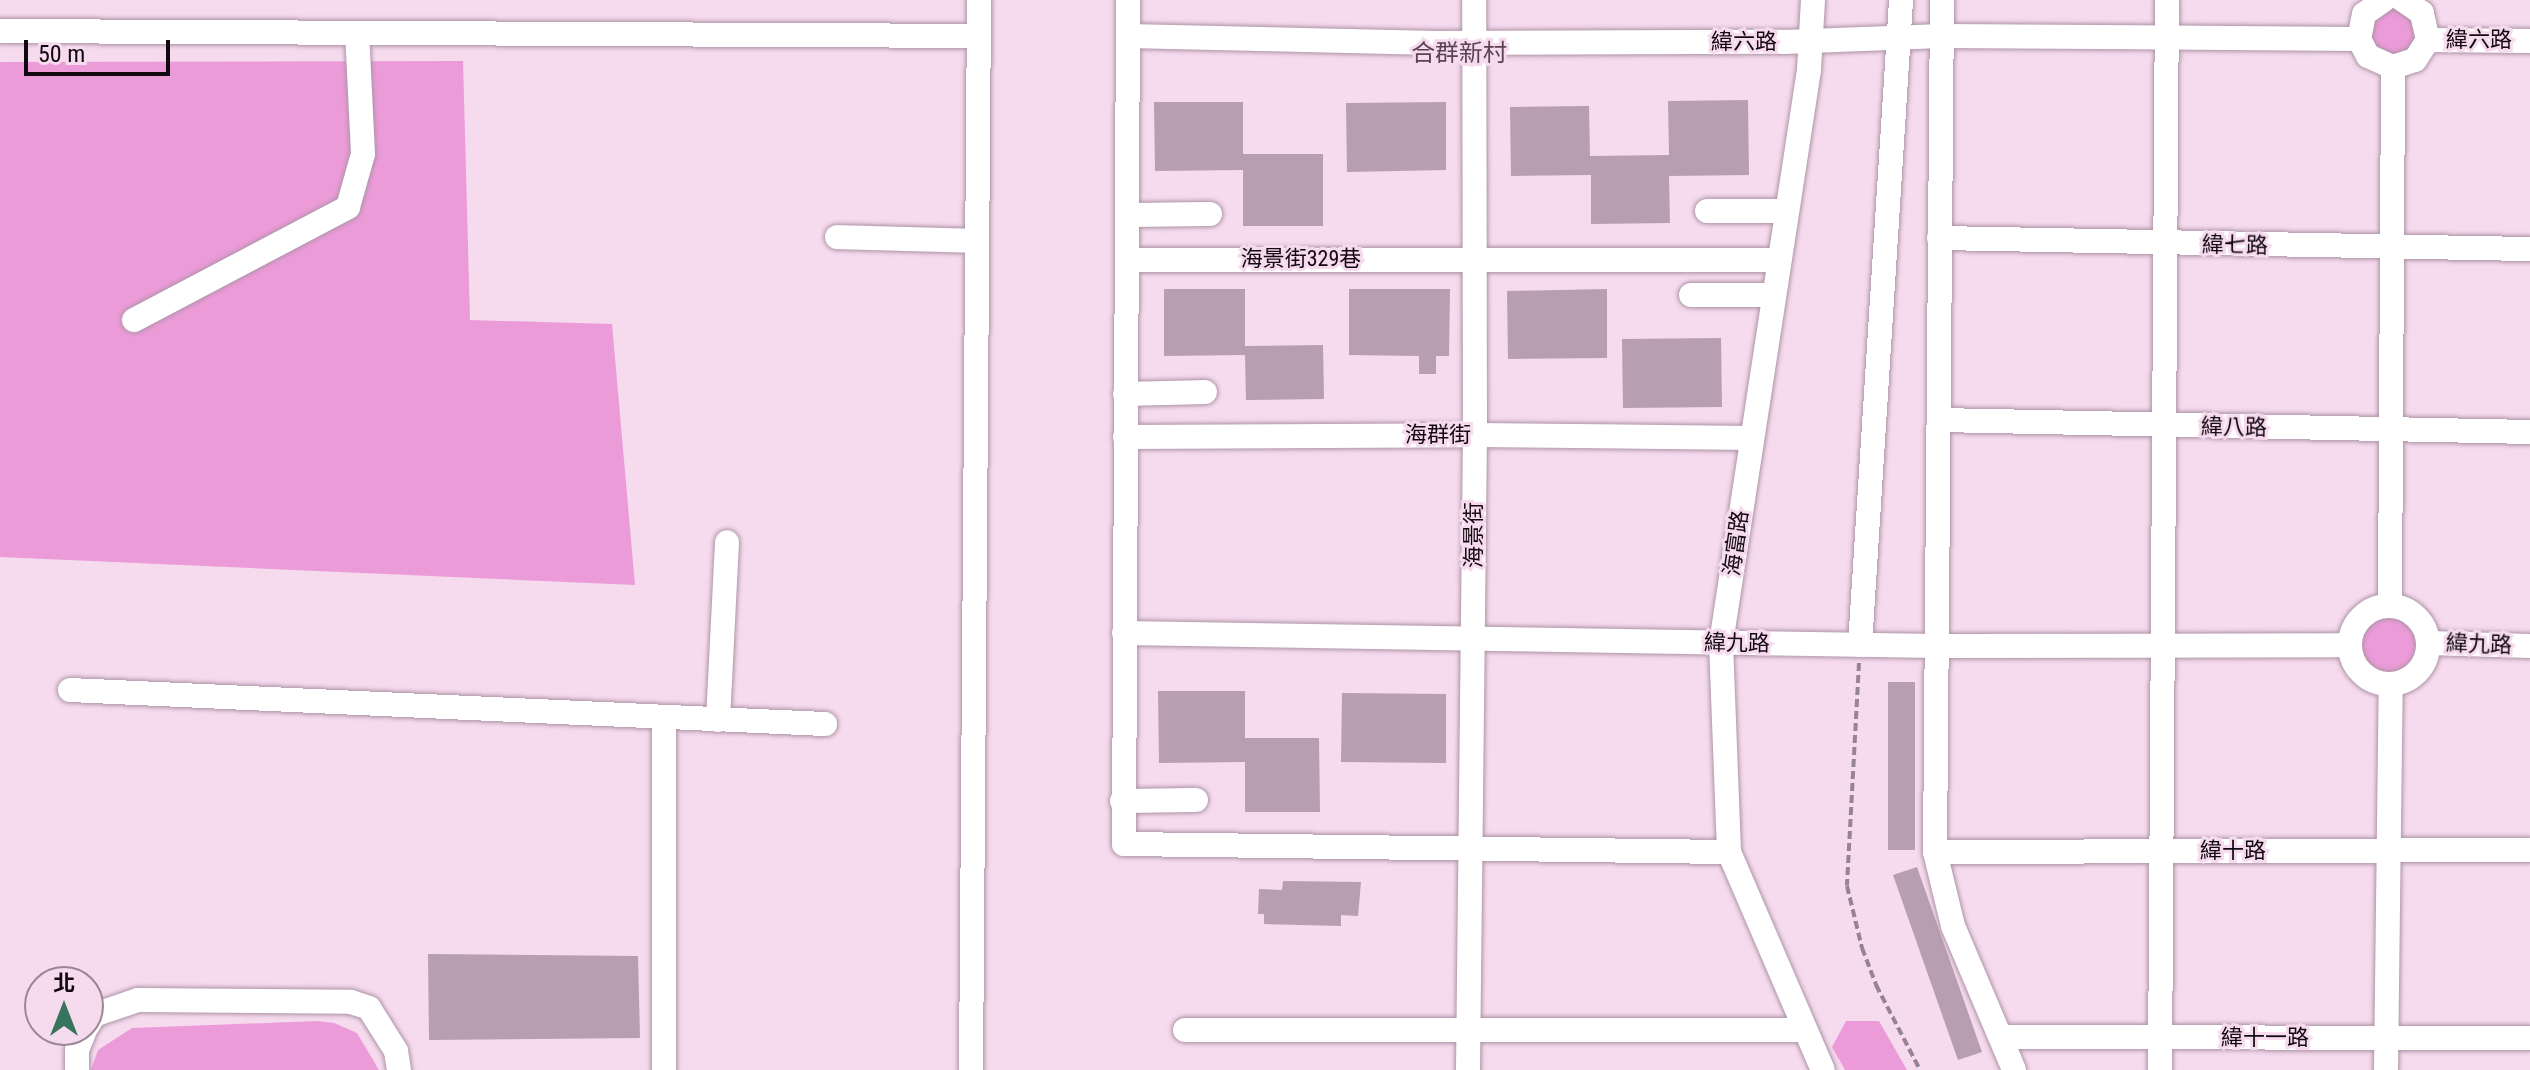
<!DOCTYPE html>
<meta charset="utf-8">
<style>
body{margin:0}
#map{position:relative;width:2530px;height:1070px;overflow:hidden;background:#f6daee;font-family:"Roboto Condensed","Noto Sans TC",sans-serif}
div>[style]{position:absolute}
.green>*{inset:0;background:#ec9bd9}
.round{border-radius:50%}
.building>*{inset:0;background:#b89eb1}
.path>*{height:4px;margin-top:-2px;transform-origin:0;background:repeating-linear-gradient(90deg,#978492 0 8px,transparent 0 12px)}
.roads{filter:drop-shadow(0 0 2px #ad94a7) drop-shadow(0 0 2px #ad94a7)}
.minor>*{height:24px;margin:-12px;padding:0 12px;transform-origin:12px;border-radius:12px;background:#fff}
.minor>.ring{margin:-12px;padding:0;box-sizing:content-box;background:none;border:24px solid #fff;border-radius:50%}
span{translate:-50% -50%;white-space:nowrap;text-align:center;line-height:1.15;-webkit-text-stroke:6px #f6daee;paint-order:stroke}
.street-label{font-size:22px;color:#11090f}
.neighbourhood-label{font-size:24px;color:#5a4354}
.north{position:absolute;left:24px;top:966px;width:80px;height:80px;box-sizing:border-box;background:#f6daee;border:2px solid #9a8695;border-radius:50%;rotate:0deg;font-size:22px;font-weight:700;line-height:32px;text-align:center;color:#11090f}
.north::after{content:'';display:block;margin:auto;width:28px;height:36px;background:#37745e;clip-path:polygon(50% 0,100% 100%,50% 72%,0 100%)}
.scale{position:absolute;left:24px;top:40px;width:146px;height:36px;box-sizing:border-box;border:4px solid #11090f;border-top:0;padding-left:10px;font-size:24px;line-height:28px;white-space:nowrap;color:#11090f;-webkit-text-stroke:6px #f6daee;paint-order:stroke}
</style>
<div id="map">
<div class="green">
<i style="clip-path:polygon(2394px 4px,2413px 10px,2422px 46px,2380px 60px,2366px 26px)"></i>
<i style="clip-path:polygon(463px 61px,470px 320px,612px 324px,635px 585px,0 557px,0 62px)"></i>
<i class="round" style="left:2356px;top:612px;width:66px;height:66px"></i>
<i style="clip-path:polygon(317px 1021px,334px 1023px,357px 1033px,379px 1070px,91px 1070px,98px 1050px,132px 1028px)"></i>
<i style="clip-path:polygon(1846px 1021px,1879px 1021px,1907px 1070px,1845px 1070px,1832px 1047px)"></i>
</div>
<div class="building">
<i style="clip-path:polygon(1748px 100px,1749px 175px,1669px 176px,1670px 223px,1591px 224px,1591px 175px,1511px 176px,1510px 107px,1589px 106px,1590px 156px,1669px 155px,1668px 101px)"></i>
<i style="clip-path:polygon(1154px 102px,1243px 102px,1243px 154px,1323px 154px,1323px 226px,1243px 226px,1243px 170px,1155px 171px)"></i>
<i style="clip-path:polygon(1446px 102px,1446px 170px,1347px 172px,1346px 103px)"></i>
<i style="clip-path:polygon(1164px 289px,1245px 289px,1245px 346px,1323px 345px,1324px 399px,1246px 400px,1245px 355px,1164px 356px)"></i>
<i style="clip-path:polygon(1349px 289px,1450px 289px,1449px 356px,1436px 356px,1436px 374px,1419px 374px,1419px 356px,1349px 355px)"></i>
<i style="clip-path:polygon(1607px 289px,1607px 358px,1508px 359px,1507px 291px)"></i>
<i style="clip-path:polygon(1721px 338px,1722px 407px,1623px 408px,1622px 339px)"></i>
<i style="clip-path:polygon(1888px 682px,1915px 682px,1915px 850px,1888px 850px)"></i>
<i style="clip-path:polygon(1158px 691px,1245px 691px,1245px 738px,1319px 738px,1320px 812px,1245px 812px,1245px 762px,1159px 763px)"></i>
<i style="clip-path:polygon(1342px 693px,1446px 694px,1446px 763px,1341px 762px)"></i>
<i style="clip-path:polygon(1917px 867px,1982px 1052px,1958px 1060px,1893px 875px)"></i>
<i style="clip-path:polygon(1283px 881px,1361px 882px,1358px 916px,1341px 915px,1341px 926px,1264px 924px,1264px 914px,1258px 914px,1259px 889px,1282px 890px)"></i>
<i style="clip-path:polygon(428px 954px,638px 956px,640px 1038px,429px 1040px)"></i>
</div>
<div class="path">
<i style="left:1859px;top:663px;width:223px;rotate:93.1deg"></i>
<i style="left:1847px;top:886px;width:64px;rotate:76.4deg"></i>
<i style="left:1862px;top:948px;width:40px;rotate:69deg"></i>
<i style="left:1876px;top:985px;width:96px;rotate:62.6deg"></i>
</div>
<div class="roads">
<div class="minor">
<i style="left:1128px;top:0;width:844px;rotate:90.27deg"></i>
<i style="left:1124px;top:844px;width:605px;rotate:0.76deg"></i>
<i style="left:1813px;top:0;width:70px;rotate:93.3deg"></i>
<i style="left:1809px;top:70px;width:580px;rotate:98.73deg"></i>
<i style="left:1721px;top:643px;width:209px;rotate:87.8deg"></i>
<i style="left:1729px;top:852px;width:237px;rotate:66.7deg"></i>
<i style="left:1942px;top:0;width:852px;rotate:90.47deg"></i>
<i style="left:1935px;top:852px;width:76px;rotate:76.3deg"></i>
<i style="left:1953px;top:926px;width:156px;rotate:67deg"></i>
<i style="left:2384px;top:0;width:24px;rotate:145deg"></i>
<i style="left:2364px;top:14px;width:25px;rotate:101deg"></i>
<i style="left:2359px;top:39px;width:19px;rotate:62deg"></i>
<i style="left:2368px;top:56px;width:27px;rotate:24deg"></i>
<i style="left:2393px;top:67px;width:23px;rotate:-18deg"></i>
<i style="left:2415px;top:60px;width:24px;rotate:-57deg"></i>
<i style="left:2428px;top:40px;width:28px;rotate:-103deg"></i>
<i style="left:2422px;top:13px;width:23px;rotate:-146deg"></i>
<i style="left:0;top:31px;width:979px;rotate:0.29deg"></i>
<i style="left:1128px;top:36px;width:308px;rotate:1.3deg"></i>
<i style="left:1436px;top:43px;width:348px;rotate:-0.2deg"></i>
<i style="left:1784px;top:42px;width:158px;rotate:-2.2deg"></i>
<i style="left:1942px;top:36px;width:417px;rotate:0.4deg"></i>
<i style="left:2428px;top:40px;width:102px;rotate:0.6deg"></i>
<i style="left:1707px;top:211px;width:80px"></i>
<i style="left:1127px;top:215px;width:83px;rotate:-0.7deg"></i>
<i style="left:837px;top:237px;width:140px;rotate:1.6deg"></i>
<i style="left:1939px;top:238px;width:591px;rotate:1.07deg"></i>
<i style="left:1127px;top:260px;width:652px"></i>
<i style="left:1691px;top:295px;width:82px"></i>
<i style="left:134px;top:320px;width:242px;rotate:-27.8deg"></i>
<i style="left:348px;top:207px;width:55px;rotate:-74.2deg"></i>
<i style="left:363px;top:154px;width:121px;rotate:-92.8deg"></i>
<i style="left:1125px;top:394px;width:80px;rotate:-1.4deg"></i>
<i style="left:1939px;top:420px;width:591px;rotate:1.16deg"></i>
<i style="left:1125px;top:437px;width:350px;rotate:-0.3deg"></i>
<i style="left:1475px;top:435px;width:277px;rotate:0.6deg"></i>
<i style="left:2390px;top:606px;width:539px;rotate:-89.68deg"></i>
<i class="ring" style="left:2350px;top:606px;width:54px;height:54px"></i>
<i style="left:1124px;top:633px;width:813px;rotate:0.92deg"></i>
<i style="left:1937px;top:646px;width:413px;rotate:-0.1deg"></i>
<i style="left:2429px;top:643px;width:101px;rotate:1.7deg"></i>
<i style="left:1860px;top:645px;width:646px;rotate:-86.36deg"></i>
<i style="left:70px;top:690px;width:756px;rotate:2.58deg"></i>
<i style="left:718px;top:720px;width:178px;rotate:-87.1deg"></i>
<i style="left:1122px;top:801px;width:74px;rotate:-0.8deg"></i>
<i style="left:1935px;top:852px;width:595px;rotate:-0.19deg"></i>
<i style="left:88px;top:1025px;width:12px;rotate:-59deg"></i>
<i style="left:94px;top:1015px;width:46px;rotate:-18.8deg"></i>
<i style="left:138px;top:1000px;width:213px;rotate:0.5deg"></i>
<i style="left:351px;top:1002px;width:19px;rotate:18deg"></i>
<i style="left:369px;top:1008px;width:51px;rotate:57.9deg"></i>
<i style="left:396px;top:1051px;width:19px;rotate:81deg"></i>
<i style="left:1185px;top:1030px;width:620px"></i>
<i style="left:2001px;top:1037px;width:529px;rotate:0.11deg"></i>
<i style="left:77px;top:1070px;width:20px;rotate:-90deg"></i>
<i style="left:77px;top:1050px;width:22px;rotate:-68deg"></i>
<i style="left:664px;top:1070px;width:353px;rotate:-90deg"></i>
<i style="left:971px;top:1070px;width:1070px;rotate:-89.57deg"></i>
<i style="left:1468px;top:1070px;width:635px;rotate:-89.37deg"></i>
<i style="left:1475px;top:435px;width:435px;rotate:-90.1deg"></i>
<i style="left:2160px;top:1070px;width:1070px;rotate:-89.63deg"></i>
<i style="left:2386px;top:1070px;width:386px;rotate:-89.3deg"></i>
</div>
</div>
<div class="street-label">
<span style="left:2479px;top:40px">緯六路</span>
<span style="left:1744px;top:42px">緯六路</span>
<span style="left:2235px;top:245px;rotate:1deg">緯七路</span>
<span style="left:1301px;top:259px">海景街329巷</span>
<span style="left:2234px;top:427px;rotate:1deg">緯八路</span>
<span style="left:1438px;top:435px">海群街</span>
<span style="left:1474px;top:535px;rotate:-90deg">海景街</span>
<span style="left:1736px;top:543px;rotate:-82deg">海富路</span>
<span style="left:1737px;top:643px;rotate:1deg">緯九路</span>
<span style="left:2479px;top:644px;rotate:2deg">緯九路</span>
<span style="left:2233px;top:851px">緯十路</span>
<span style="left:2265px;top:1038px">緯十一路</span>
</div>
<div class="neighbourhood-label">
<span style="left:1459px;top:54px">合群新村</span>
</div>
<div class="north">北</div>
<div class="scale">50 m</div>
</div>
